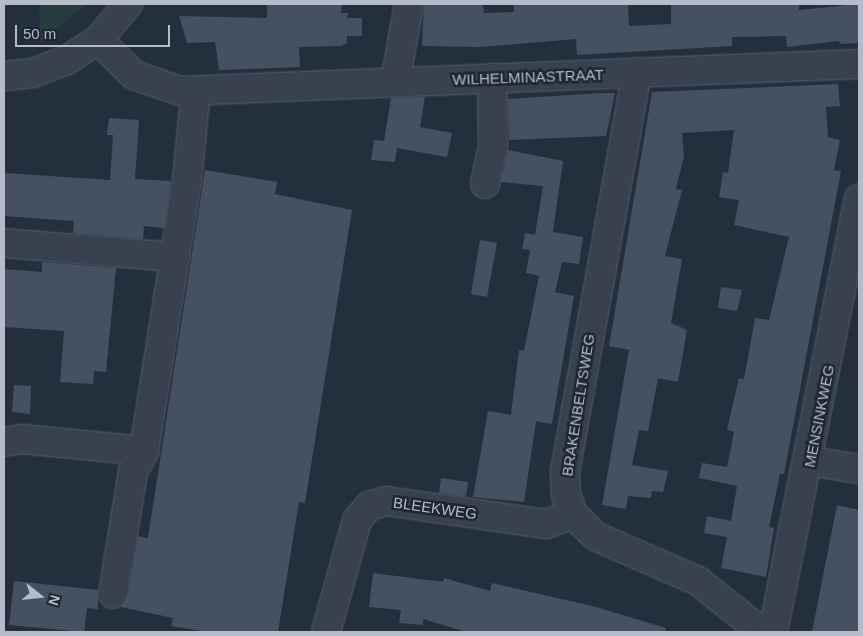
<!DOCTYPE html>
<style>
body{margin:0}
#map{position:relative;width:863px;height:636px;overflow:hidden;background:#242f3e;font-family:Arial,sans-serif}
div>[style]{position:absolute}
.green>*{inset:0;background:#263c3f}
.building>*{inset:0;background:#455162}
.roads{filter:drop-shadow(0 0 1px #565f6c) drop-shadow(0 0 1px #565f6c)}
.minor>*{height:28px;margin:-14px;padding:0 14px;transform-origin:14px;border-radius:14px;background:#38414e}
span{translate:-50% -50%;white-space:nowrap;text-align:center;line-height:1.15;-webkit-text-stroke:5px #1d2633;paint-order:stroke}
.street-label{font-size:15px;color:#b4bcc9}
.frame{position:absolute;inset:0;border:5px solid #b4bcc9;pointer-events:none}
.north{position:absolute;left:15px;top:571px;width:50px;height:50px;-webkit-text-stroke:4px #1d2633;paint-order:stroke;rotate:106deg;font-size:14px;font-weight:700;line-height:20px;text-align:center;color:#b4bcc9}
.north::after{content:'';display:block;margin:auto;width:18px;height:22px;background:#b4bcc9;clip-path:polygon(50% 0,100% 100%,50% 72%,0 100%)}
.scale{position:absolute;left:15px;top:25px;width:155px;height:22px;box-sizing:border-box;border:2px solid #b4bcc9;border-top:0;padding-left:6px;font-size:15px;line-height:18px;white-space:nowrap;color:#b4bcc9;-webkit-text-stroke:4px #1d2633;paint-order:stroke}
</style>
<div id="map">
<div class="green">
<i style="clip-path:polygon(39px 4px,86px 4px,40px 43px)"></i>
</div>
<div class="building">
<i style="clip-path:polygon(267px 4px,342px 4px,341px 13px,348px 13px,347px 18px,362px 18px,362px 36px,347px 36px,347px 43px,340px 46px,299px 47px,300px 67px,219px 70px,215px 42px,187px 43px,179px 16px,267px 18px)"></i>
<i style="clip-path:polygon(424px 4px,483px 4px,484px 13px,514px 12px,514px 4px,628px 4px,629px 26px,671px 24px,671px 4px,788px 4px,799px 5px,799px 10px,859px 4px,859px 43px,840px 44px,839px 41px,787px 47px,786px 36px,732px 37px,732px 46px,577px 55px,576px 39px,480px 47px,422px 46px)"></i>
<i style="clip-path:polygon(838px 84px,840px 106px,826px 107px,828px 137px,840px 140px,834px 170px,841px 171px,784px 474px,780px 474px,769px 527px,774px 528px,766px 577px,721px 568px,727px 537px,704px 533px,707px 516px,731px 521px,737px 486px,699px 478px,702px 463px,727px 467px,734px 432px,727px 430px,739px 378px,744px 379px,755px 318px,769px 320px,789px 237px,734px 225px,739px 200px,719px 197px,723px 172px,728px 173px,734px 130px,682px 133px,684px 156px,676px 189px,682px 190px,665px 256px,682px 259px,671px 323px,687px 330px,678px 382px,658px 378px,648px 431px,639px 430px,632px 465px,668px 471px,663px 492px,652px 491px,651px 498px,628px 496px,626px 509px,602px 505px,629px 350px,609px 346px,652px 92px)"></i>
<i style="clip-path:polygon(601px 93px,615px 93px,606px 136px,509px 140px,508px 99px)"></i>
<i style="clip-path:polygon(425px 97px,420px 127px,452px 133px,447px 157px,397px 148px,395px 162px,371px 160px,374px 140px,384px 141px,391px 98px)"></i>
<i style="clip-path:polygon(109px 118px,139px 120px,135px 179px,171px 181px,164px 228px,144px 226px,143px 239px,73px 233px,74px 221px,4px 216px,4px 173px,110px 180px,113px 135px,107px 135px)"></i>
<i style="clip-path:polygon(508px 150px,563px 161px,553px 232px,583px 237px,579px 264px,562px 262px,555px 292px,574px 296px,552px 424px,536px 421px,524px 502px,473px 497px,488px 411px,511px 415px,519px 350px,524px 351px,539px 276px,526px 273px,530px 250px,522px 249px,525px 233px,535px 235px,543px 186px,501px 182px)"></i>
<i style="clip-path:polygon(205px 170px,277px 182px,275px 194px,352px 210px,305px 503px,299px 502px,278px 632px,208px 632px,171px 626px,173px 618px,121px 607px,128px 597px,138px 536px,148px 538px)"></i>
<i style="clip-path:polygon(480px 240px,497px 243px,487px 297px,471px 294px)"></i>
<i style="clip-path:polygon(42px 262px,116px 268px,106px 372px,94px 371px,93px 384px,60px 382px,64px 331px,4px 327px,4px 269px,42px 272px)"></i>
<i style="clip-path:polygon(721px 287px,742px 290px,737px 311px,718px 308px)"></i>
<i style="clip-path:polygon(14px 385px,31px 386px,30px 414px,12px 412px)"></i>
<i style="clip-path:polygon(441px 478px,468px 482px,466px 497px,439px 493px)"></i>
<i style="clip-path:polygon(837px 505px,859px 510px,859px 632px,812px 632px)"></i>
<i style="clip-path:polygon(373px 573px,443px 582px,444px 578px,490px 591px,492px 583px,596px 607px,666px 628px,665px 632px,467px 632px,423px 619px,423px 625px,399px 623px,401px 610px,369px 607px)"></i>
<i style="clip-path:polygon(14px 581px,98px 590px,98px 609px,87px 608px,84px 632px,9px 625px)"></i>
</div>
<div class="roads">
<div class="minor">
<i style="left:98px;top:40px;width:50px;rotate:44.2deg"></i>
<i style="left:134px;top:75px;width:49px;rotate:19.2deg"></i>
<i style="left:180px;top:91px;width:680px;rotate:-2.28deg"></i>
<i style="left:637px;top:72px;width:405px;rotate:100.2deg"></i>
<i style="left:565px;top:471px;width:23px;rotate:88deg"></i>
<i style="left:566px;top:494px;width:21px;rotate:71deg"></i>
<i style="left:573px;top:514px;width:31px;rotate:45deg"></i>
<i style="left:595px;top:536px;width:112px;rotate:23.6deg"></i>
<i style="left:698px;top:581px;width:82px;rotate:38.6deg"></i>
<i style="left:4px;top:76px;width:29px;rotate:-6deg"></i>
<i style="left:33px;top:73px;width:36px;rotate:-21deg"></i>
<i style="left:67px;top:60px;width:37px;rotate:-33deg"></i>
<i style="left:98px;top:40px;width:47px;rotate:-50.2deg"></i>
<i style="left:395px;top:82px;width:79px;rotate:-79.8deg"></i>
<i style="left:485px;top:184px;width:39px;rotate:-78deg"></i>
<i style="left:493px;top:146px;width:68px;rotate:-90.8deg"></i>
<i style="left:4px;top:243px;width:172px;rotate:4.7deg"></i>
<i style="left:4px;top:442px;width:18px;rotate:-9deg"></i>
<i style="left:22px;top:439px;width:123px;rotate:5.6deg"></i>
<i style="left:810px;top:461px;width:50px;rotate:9.3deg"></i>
<i style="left:113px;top:594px;width:124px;rotate:-80.7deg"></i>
<i style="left:133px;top:472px;width:24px;rotate:-62deg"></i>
<i style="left:144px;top:451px;width:273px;rotate:-81deg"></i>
<i style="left:187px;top:181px;width:91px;rotate:-84.4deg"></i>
<i style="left:326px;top:632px;width:116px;rotate:-74.5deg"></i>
<i style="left:357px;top:520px;width:18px;rotate:-49deg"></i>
<i style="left:369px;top:506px;width:18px;rotate:-16deg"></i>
<i style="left:386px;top:501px;width:162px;rotate:8.2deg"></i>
<i style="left:546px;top:524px;width:29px;rotate:-20deg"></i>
<i style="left:773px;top:632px;width:442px;rotate:-78.8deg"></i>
</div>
</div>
<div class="street-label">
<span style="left:528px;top:77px;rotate:-2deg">WILHELMINASTRAAT</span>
<span style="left:578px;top:405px;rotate:-81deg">BRAKENBELTSWEG</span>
<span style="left:819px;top:416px;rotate:-79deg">MENSINKWEG</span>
<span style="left:435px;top:508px;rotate:8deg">BLEEKWEG</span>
</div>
<div class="frame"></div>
<div class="north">N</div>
<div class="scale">50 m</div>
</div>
